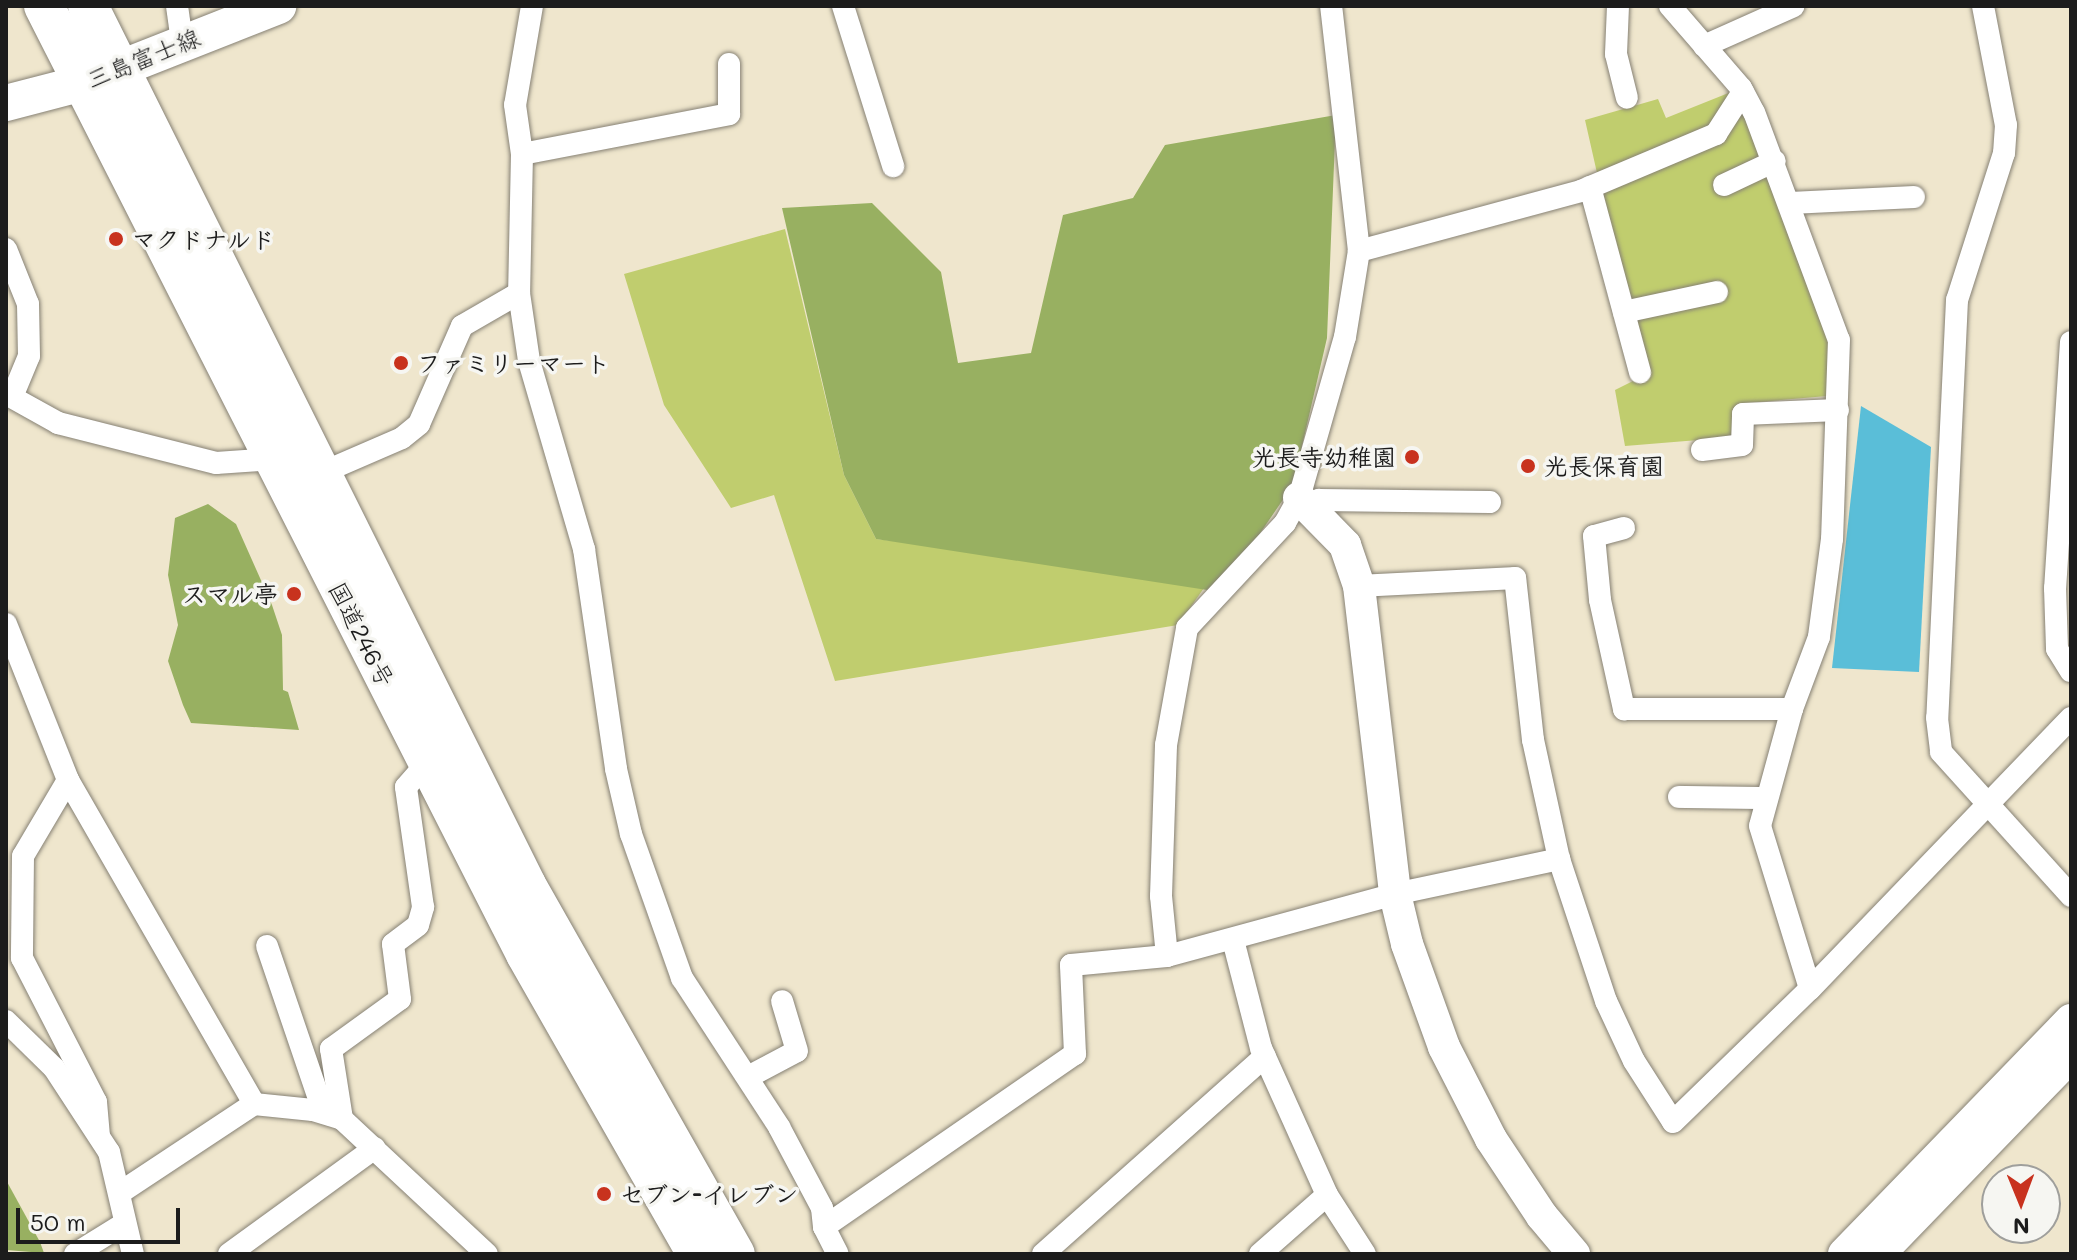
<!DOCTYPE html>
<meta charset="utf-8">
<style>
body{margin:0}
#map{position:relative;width:2077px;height:1260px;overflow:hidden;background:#efe6cd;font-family:Mali,"Klee One",sans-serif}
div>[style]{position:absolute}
.green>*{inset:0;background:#c0cd6e}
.forest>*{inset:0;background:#98b061}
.water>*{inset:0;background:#5abed8}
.roads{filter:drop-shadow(0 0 2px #868174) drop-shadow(0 0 2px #868174)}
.street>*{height:22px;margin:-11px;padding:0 11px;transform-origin:11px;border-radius:11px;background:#fff}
.secondary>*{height:32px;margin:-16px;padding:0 16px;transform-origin:16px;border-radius:16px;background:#fff}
.primary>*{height:36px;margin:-18px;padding:0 18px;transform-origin:18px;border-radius:18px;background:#fff}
.highway>*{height:40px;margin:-20px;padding:0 20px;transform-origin:20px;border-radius:20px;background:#fff}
.dots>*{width:22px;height:22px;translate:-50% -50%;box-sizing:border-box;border:4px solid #f6f6f2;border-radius:50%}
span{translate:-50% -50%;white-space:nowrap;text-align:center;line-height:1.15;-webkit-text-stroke:7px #f6f6f2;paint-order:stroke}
.street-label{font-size:24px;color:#1c1c1c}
.poi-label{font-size:24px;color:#1c1c1c;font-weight:700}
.left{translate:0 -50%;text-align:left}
.right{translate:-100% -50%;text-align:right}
.frame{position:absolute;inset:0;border:8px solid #1c1c1c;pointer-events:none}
.north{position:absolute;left:1981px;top:1164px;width:80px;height:80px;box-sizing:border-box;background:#f6f6f2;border:2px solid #9f9f9c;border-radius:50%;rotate:179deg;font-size:22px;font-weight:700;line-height:32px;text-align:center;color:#1c1c1c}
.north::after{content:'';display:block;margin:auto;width:28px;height:36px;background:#c8321e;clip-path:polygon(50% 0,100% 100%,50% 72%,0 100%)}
.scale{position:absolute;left:16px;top:1208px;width:164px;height:36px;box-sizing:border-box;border:4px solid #1c1c1c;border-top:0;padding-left:10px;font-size:24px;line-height:28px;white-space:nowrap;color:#1c1c1c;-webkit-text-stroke:6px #f6f6f2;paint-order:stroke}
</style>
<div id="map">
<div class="green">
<i style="clip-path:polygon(1741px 88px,1832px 334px,1827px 396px,1737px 404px,1735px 437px,1625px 446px,1615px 390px,1643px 376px,1585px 120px,1658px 99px,1666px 118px)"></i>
<i style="clip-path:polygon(785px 229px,844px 475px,876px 539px,1211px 578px,1178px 625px,835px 681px,774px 495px,731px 508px,664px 405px,624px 274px)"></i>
</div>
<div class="forest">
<i style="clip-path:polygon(1336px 115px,1327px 338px,1293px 485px,1220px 592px,876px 539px,844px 475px,782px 208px,872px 203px,941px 272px,958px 363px,1031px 353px,1063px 215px,1133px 198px,1165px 145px)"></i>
<i style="clip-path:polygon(208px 504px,236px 524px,272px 605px,282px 635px,283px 690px,288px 692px,299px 730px,191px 723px,183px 705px,168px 661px,178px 625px,168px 575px,175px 518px)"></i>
<i style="clip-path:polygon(6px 1180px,40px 1242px,44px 1253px,6px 1250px)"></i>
</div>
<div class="water">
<i style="clip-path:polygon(1861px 406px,1931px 447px,1919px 672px,1832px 668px)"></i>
</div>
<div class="roads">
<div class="street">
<i style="left:177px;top:6px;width:36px;rotate:82deg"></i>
<i style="left:532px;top:6px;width:100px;rotate:99.7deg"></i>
<i style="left:515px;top:105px;width:49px;rotate:81.9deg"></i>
<i style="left:522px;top:154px;width:139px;rotate:91.2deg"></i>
<i style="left:519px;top:293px;width:69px;rotate:81.6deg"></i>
<i style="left:529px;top:361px;width:196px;rotate:73.7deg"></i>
<i style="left:584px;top:549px;width:222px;rotate:81.7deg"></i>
<i style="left:616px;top:769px;width:67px;rotate:77deg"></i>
<i style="left:631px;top:834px;width:153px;rotate:70.5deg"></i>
<i style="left:682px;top:978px;width:178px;rotate:56.9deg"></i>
<i style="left:779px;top:1127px;width:92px;rotate:62deg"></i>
<i style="left:822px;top:1208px;width:19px;rotate:84deg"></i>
<i style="left:824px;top:1227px;width:30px;rotate:63deg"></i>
<i style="left:843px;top:6px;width:168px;rotate:72.6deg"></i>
<i style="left:1618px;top:6px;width:48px;rotate:92.4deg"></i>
<i style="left:1616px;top:54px;width:45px;rotate:76deg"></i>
<i style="left:1670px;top:6px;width:108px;rotate:49.1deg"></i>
<i style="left:1741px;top:88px;width:27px;rotate:62deg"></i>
<i style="left:1754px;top:112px;width:243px;rotate:69.6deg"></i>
<i style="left:1839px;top:340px;width:199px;rotate:92deg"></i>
<i style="left:1832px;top:539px;width:99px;rotate:97.6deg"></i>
<i style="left:1819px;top:637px;width:77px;rotate:110.6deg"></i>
<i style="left:1792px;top:709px;width:121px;rotate:105.3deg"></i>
<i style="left:1760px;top:826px;width:170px;rotate:72.9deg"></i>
<i style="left:1983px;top:6px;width:121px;rotate:79.1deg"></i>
<i style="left:2006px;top:125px;width:28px;rotate:94deg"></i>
<i style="left:2004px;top:153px;width:154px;rotate:107.7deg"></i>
<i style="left:1957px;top:300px;width:418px;rotate:92.7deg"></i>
<i style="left:1937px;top:718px;width:34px;rotate:83deg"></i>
<i style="left:1941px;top:752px;width:194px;rotate:47.9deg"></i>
<i style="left:1704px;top:46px;width:98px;rotate:-24deg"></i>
<i style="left:522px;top:154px;width:211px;rotate:-10.9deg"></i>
<i style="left:729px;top:114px;width:50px;rotate:-90deg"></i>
<i style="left:1724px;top:185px;width:56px;rotate:-25.2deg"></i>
<i style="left:1590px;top:187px;width:192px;rotate:74.9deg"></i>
<i style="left:1791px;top:203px;width:123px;rotate:-2.8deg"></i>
<i style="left:6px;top:249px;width:59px;rotate:68.2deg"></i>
<i style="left:28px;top:304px;width:52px;rotate:88.9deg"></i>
<i style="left:29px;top:356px;width:44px;rotate:112.5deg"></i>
<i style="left:1359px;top:251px;width:230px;rotate:-15.1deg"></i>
<i style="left:1581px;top:191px;width:147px;rotate:-22.9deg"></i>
<i style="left:1716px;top:134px;width:50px;rotate:-57.3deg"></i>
<i style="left:1624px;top:312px;width:95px;rotate:-12.1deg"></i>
<i style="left:2071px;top:342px;width:247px;rotate:93.7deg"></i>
<i style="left:2055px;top:588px;width:61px;rotate:88.1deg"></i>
<i style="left:2057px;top:649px;width:26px;rotate:58deg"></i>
<i style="left:6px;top:394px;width:60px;rotate:29.1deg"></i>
<i style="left:58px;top:423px;width:163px;rotate:14.2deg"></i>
<i style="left:216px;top:463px;width:58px;rotate:-3.9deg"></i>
<i style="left:1702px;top:450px;width:40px;rotate:-7.1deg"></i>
<i style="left:1742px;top:445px;width:31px;rotate:-88deg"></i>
<i style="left:1743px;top:414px;width:95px;rotate:-2.4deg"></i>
<i style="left:319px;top:474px;width:90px;rotate:-23.4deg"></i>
<i style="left:402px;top:438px;width:22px;rotate:-39deg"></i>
<i style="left:419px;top:424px;width:107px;rotate:-66.3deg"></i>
<i style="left:462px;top:326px;width:66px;rotate:-30.1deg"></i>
<i style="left:1315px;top:511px;width:12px;rotate:-70deg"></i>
<i style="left:1319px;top:500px;width:171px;rotate:0.7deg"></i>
<i style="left:1624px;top:528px;width:31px;rotate:165deg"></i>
<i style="left:1594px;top:536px;width:64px;rotate:84.6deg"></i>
<i style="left:1600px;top:600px;width:112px;rotate:77.6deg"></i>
<i style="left:1624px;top:709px;width:168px"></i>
<i style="left:6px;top:624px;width:168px;rotate:68.3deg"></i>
<i style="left:68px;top:780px;width:374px;rotate:60.1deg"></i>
<i style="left:68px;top:780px;width:88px;rotate:120.6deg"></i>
<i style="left:23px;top:856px;width:102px;rotate:90.6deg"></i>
<i style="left:22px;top:958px;width:162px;rotate:62.8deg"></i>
<i style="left:96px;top:1102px;width:32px;rotate:85deg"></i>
<i style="left:1679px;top:797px;width:88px;rotate:0.7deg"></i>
<i style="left:1559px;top:859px;width:150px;rotate:71.7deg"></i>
<i style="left:1606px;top:1001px;width:66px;rotate:65deg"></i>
<i style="left:1634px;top:1061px;width:72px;rotate:57.4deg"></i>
<i style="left:1673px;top:1122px;width:191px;rotate:-44.2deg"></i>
<i style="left:1810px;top:989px;width:376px;rotate:-46.1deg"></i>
<i style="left:1233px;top:940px;width:112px;rotate:75.5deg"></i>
<i style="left:1261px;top:1048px;width:161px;rotate:65.8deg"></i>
<i style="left:1327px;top:1195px;width:70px;rotate:57.2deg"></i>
<i style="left:267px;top:946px;width:176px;rotate:71.2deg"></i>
<i style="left:1167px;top:956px;width:60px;rotate:-95.7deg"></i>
<i style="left:1161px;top:896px;width:151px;rotate:-88.1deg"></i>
<i style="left:1166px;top:745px;width:119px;rotate:-79.8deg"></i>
<i style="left:1187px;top:628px;width:144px;rotate:-47deg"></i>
<i style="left:1285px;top:523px;width:29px;rotate:-61deg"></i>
<i style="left:1299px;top:498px;width:167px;rotate:-74.1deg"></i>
<i style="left:1345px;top:337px;width:87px;rotate:-80.8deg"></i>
<i style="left:1359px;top:251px;width:247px;rotate:-96.5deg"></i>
<i style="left:6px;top:1021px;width:67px;rotate:44.4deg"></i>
<i style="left:54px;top:1068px;width:100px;rotate:56.8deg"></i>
<i style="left:109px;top:1152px;width:105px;rotate:76.8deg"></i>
<i style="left:748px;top:1077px;width:55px;rotate:-28deg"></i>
<i style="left:797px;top:1051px;width:52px;rotate:-106.7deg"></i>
<i style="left:342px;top:1119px;width:71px;rotate:-98.9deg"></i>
<i style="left:331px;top:1049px;width:85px;rotate:-35.9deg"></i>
<i style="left:400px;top:999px;width:55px;rotate:-97.3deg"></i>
<i style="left:393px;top:944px;width:31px;rotate:-37deg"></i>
<i style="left:418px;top:925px;width:19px;rotate:-74deg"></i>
<i style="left:423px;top:907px;width:121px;rotate:-98.1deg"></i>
<i style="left:406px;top:787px;width:32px;rotate:-49deg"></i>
<i style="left:121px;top:1192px;width:159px;rotate:-33.5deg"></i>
<i style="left:254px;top:1104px;width:59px;rotate:5.8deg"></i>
<i style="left:313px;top:1110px;width:30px;rotate:17deg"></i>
<i style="left:342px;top:1119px;width:198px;rotate:43deg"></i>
<i style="left:824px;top:1227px;width:305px;rotate:-34.6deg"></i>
<i style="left:1075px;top:1054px;width:89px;rotate:-92.6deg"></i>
<i style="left:1071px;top:965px;width:96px;rotate:-5.4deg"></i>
<i style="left:1167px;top:956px;width:236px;rotate:-15.2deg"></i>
<i style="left:1395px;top:894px;width:168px;rotate:-12deg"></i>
<i style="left:1559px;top:859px;width:122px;rotate:-102.3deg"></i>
<i style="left:1533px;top:740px;width:163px;rotate:-96.3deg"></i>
<i style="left:1515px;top:578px;width:156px;rotate:177.1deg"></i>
<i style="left:75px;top:1254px;width:55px;rotate:-31.7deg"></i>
<i style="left:229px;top:1254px;width:180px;rotate:-36deg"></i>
<i style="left:1043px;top:1254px;width:297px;rotate:-41.7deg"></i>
<i style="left:1260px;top:1254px;width:89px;rotate:-41.4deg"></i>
</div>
<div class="secondary">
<i style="left:1299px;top:498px;width:66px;rotate:45.6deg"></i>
<i style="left:1345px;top:545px;width:43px;rotate:71.1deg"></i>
<i style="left:1359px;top:586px;width:310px;rotate:83.3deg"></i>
<i style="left:1395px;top:894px;width:51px;rotate:76.5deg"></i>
<i style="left:1407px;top:944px;width:109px;rotate:70.2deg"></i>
<i style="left:1444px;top:1047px;width:103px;rotate:62.9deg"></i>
<i style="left:1491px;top:1139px;width:92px;rotate:56.5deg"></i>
<i style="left:1542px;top:1216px;width:50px;rotate:49.9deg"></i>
<i style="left:1844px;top:1254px;width:326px;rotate:-45.9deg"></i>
<i style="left:1879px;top:1254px;width:276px;rotate:-45.9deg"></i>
</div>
<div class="primary">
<i style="left:6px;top:103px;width:80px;rotate:-14.6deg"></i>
<i style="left:83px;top:83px;width:210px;rotate:-21.5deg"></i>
</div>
<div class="highway">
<i style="left:44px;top:6px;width:1063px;rotate:63.05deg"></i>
<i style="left:526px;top:954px;width:345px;rotate:60.3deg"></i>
<i style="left:88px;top:6px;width:982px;rotate:63.51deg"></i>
<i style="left:526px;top:885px;width:424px;rotate:60.5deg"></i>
</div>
</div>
<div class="dots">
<i style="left:116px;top:239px;background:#c8321e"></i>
<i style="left:401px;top:363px;background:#c8321e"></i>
<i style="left:1412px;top:457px;background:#c8321e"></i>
<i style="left:1528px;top:466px;background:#c8321e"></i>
<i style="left:294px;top:594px;background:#c8321e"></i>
<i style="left:604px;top:1194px;background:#c8321e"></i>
</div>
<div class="street-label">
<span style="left:143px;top:58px;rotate:-22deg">三島富士線</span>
<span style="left:362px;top:634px;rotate:63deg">国道246号</span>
</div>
<div class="poi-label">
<span class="left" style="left:132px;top:239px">マクドナルド</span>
<span class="left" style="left:417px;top:363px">ファミリーマート</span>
<span class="right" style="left:1396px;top:457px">光長寺幼稚園</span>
<span class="left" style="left:1544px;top:466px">光長保育園</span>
<span class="right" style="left:278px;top:594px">スマル亭</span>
<span class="left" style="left:620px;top:1194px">セブン-イレブン</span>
</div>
<div class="frame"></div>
<div class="north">N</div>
<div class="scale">50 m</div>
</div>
